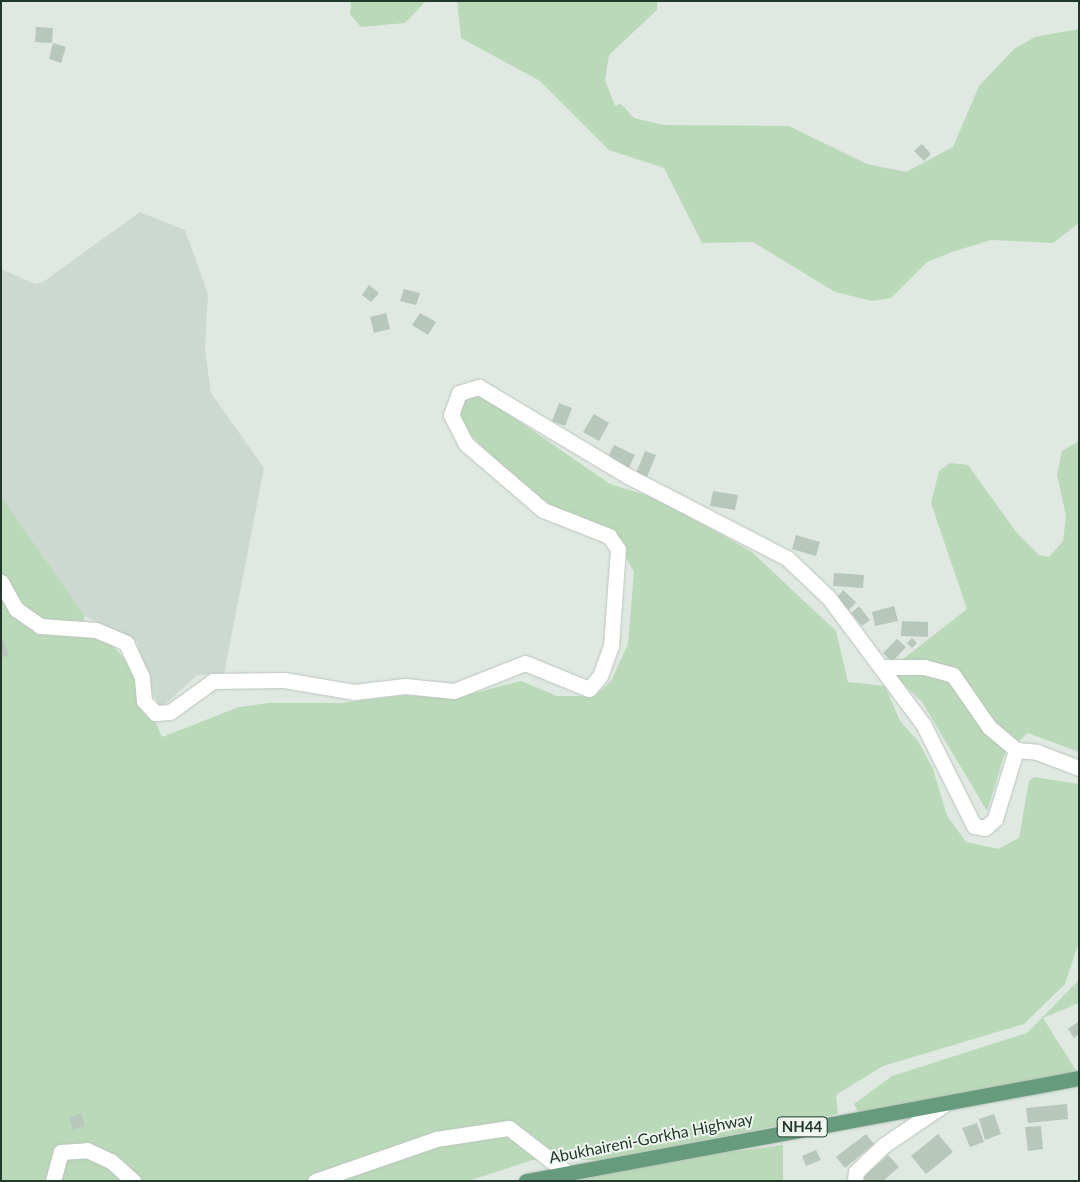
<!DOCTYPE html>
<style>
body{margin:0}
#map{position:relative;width:1080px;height:1182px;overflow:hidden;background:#dfe9e1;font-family:Lato,sans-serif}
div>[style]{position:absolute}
.built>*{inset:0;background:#cdd9d0}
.green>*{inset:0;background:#bad9b8}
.building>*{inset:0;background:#b7c7bc}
.roads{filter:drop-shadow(0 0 1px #bcc3bf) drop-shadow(0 0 1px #bcc3bf)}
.minor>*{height:15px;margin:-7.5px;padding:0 7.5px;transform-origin:7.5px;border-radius:7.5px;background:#fff}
.primary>*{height:15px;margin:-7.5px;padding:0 7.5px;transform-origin:7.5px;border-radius:7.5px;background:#669c7d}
span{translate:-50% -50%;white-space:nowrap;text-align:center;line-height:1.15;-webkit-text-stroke:4px #eff6f0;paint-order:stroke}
.shield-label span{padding:1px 4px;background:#eff6f0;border:1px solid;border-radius:4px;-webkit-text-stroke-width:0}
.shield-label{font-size:15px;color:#21382a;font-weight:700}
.street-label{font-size:16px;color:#21382a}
.frame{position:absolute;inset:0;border:2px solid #21382a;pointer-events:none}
</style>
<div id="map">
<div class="built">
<i style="clip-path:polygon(140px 212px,185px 230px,208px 294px,205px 350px,211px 393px,264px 468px,224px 674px,197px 675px,161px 708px,150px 689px,137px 642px,85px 616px,1px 496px,1px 269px,35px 284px,43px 282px)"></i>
</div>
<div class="green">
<i style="clip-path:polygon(351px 1px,426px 1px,405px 23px,361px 27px,350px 14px)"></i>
<i style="clip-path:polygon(457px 1px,657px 1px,657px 10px,609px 55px,605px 80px,615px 106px,621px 104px,634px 118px,663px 125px,789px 126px,867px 164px,906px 172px,953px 147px,979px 86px,1014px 49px,1035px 37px,1079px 29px,1079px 223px,1053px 243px,991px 240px,952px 252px,927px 262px,891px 298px,872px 301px,835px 292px,753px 242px,702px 243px,664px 168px,609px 150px,540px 81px,461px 38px)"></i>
<i style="clip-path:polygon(477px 392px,610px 484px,659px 499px,752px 552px,836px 631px,848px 682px,885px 686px,900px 721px,918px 741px,933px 769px,947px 816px,966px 842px,998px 849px,1019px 838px,1029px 781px,1034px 777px,1079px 784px,1079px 942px,1065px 984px,1024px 1024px,883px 1066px,836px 1095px,838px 1114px,602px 1160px,533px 1160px,468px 1181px,1px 1181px,1px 496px,85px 616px,80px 633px,110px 643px,132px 667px,162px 737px,239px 707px,269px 703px,341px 703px,406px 695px,455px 698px,521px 681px,557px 696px,595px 696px,611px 681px,628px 644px,634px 572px,611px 530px,543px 504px,462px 427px,457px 414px,461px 396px)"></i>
<i style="clip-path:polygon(1079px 441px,1079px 752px,1028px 733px,1005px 753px,987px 811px,922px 702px,882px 664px,898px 663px,967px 609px,931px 503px,939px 471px,950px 463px,968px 465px,1017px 533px,1039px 555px,1049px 557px,1063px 541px,1066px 516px,1057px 475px,1062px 451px)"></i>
<i style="clip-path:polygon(1079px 980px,1079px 1003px,1043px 1018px,1077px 1072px,858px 1112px,854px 1104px,892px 1076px,1027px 1033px)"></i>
<i style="clip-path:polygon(783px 1145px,783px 1181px,575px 1181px,687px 1157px)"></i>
</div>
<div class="building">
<i style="clip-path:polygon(36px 27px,53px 28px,52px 43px,35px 42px)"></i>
<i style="clip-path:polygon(53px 43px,66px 47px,61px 63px,49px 59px)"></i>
<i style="clip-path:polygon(922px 144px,931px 154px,924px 161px,914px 151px)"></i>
<i style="clip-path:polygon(369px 285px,379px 293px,371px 302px,362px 295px)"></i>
<i style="clip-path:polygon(404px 289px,420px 293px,416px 305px,400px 301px)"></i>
<i style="clip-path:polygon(386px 313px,390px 329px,374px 333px,370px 317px)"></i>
<i style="clip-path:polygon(420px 313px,436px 322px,428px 335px,412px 325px)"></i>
<i style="clip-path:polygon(559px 403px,572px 408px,565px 426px,552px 421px)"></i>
<i style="clip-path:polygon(594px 414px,609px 423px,599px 441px,583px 432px)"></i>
<i style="clip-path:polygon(614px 445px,635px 455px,628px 469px,607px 459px)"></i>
<i style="clip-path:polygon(645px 451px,656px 455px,647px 477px,636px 473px)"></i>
<i style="clip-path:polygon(713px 491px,738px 495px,735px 510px,710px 506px)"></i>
<i style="clip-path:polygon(796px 535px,820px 542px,816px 556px,792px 549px)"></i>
<i style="clip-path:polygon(834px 573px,864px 575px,863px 588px,833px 586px)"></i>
<i style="clip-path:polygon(843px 590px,856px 602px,849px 610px,836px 599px)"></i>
<i style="clip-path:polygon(859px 606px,870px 620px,862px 626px,851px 613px)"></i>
<i style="clip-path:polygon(894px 606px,898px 621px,875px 626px,872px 612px)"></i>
<i style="clip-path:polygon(902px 621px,928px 622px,928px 637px,901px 636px)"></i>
<i style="clip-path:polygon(1px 634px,9px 655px,1px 658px)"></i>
<i style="clip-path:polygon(912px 638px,917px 643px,912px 648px,907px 643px)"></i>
<i style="clip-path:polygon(897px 639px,906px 647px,892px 662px,883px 653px)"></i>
<i style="clip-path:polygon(1079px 1021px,1079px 1034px,1074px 1038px,1068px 1029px)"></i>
<i style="clip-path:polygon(1067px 1104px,1068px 1119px,1028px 1123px,1026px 1108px)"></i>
<i style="clip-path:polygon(81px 1113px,85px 1126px,73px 1130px,69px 1118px)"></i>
<i style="clip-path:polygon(994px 1114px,1001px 1134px,985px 1140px,979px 1119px)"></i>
<i style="clip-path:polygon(977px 1123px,984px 1142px,970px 1147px,962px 1128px)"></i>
<i style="clip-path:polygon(1041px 1126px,1043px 1149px,1028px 1151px,1025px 1127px)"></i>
<i style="clip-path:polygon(866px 1134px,874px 1144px,845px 1168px,836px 1157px)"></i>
<i style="clip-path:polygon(938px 1134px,953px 1152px,926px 1174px,911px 1156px)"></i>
<i style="clip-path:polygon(816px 1150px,821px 1160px,806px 1166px,802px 1156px)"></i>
<i style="clip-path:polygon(888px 1155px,899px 1167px,883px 1181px,859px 1181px)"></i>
</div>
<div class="roads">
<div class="minor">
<i style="left:1px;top:582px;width:31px;rotate:61deg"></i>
<i style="left:16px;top:609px;width:29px;rotate:35deg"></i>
<i style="left:40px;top:626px;width:56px;rotate:4.1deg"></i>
<i style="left:96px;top:630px;width:33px;rotate:23deg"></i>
<i style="left:126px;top:643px;width:38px;rotate:65deg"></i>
<i style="left:142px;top:678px;width:23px;rotate:85deg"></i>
<i style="left:144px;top:701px;width:16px;rotate:47deg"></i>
<i style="left:155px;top:713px;width:15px;rotate:-4deg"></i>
<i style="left:170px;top:712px;width:53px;rotate:-35.8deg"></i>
<i style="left:213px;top:681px;width:71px;rotate:-0.8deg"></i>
<i style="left:284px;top:680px;width:71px;rotate:9.7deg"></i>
<i style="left:354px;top:692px;width:51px;rotate:-6.7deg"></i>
<i style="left:405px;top:686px;width:49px;rotate:5.8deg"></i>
<i style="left:454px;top:691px;width:76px;rotate:-21.5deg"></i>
<i style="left:525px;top:663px;width:69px;rotate:22.1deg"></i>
<i style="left:589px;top:689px;width:17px;rotate:-50deg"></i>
<i style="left:600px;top:676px;width:32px;rotate:-70deg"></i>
<i style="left:611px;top:646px;width:97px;rotate:-85.9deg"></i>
<i style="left:618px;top:549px;width:16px;rotate:-125deg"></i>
<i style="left:609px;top:536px;width:71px;rotate:-158.5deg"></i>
<i style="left:543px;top:510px;width:101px;rotate:-139.4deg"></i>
<i style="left:466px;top:444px;width:33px;rotate:-117deg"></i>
<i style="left:451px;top:415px;width:23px;rotate:-70deg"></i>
<i style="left:459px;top:393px;width:21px;rotate:-17deg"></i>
<i style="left:479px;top:387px;width:174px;rotate:30.9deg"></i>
<i style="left:628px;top:476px;width:179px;rotate:27.3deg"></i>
<i style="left:787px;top:558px;width:58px;rotate:43.6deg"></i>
<i style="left:829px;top:598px;width:157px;rotate:53.3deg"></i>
<i style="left:923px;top:724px;width:114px;rotate:63.4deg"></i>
<i style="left:974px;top:826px;width:11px;rotate:10deg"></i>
<i style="left:985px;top:828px;width:13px;rotate:-42deg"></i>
<i style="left:995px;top:819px;width:72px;rotate:-73.1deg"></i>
<i style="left:1016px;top:750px;width:21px;rotate:5deg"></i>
<i style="left:1037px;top:752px;width:45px;rotate:20.9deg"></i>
<i style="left:882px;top:667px;width:42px"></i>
<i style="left:924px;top:667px;width:30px;rotate:15deg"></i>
<i style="left:953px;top:675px;width:63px;rotate:55.3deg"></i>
<i style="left:989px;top:727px;width:35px;rotate:40deg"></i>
<i style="left:53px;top:1181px;width:30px;rotate:-75deg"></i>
<i style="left:61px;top:1152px;width:26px;rotate:-4deg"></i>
<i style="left:87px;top:1150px;width:26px;rotate:25deg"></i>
<i style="left:111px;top:1161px;width:30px;rotate:42deg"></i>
<i style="left:315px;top:1181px;width:128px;rotate:-19.1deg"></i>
<i style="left:436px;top:1139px;width:74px;rotate:-8.6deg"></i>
<i style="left:509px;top:1128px;width:72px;rotate:37.7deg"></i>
<i style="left:855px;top:1181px;width:9px;rotate:-84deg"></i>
<i style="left:856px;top:1172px;width:39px;rotate:-44deg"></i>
<i style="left:884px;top:1145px;width:75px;rotate:-34.1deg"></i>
</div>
<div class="primary">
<i style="left:526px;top:1181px;width:563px;rotate:-10.55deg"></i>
</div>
</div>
<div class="shield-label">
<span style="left:802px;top:1127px">NH44</span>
</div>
<div class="street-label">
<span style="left:651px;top:1138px;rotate:-11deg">Abukhaireni-Gorkha Highway</span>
</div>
<div class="frame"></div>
</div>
